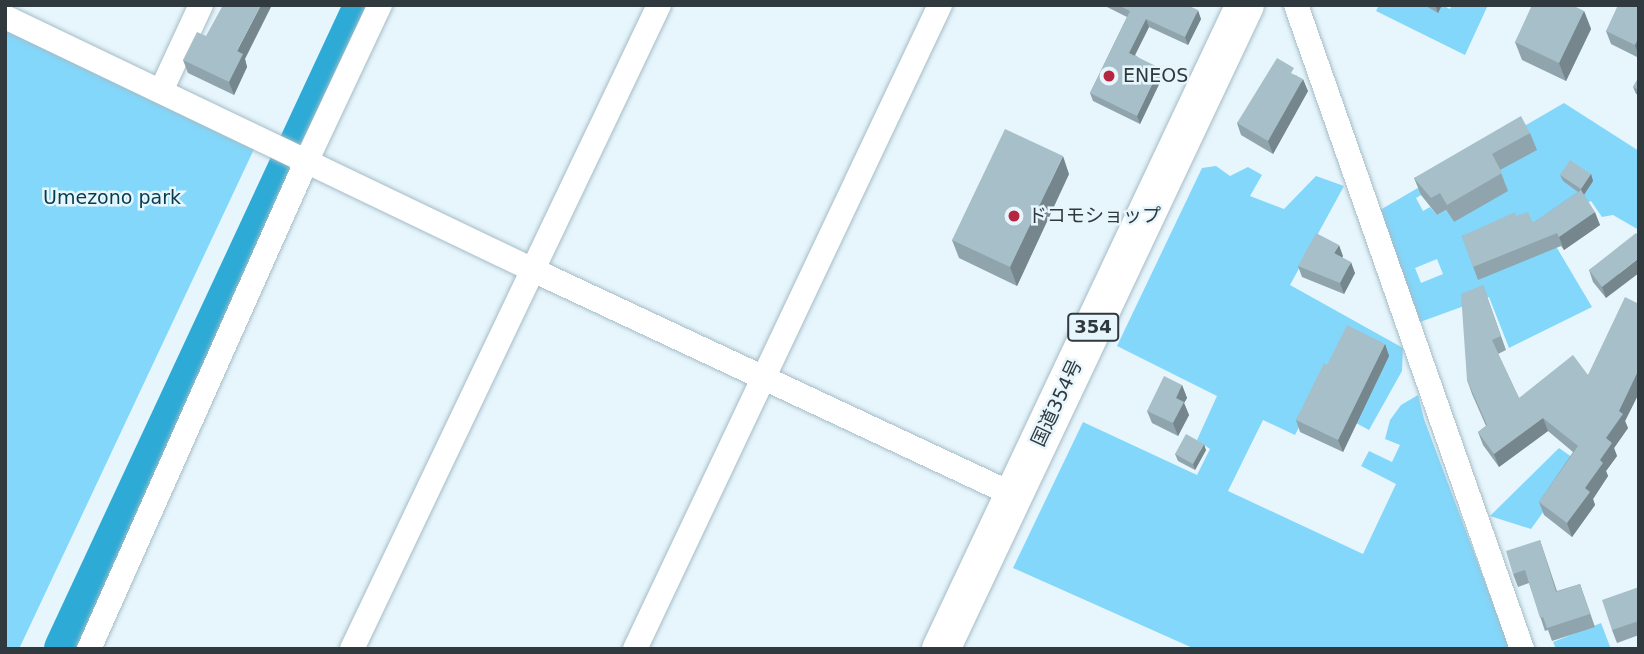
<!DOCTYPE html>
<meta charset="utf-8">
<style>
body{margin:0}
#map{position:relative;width:1644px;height:654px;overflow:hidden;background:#e7f6fc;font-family:"DejaVu Sans","Noto Sans JP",sans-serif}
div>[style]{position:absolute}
.green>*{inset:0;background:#83d7fa}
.river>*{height:44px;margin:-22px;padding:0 22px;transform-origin:22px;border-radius:22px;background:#2dabd6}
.roads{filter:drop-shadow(0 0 2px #a5bcc7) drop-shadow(0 0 2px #a5bcc7)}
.street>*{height:24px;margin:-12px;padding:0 12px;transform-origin:12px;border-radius:12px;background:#fff}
.highway>*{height:38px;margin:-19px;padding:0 19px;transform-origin:19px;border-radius:19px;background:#fff}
.wall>*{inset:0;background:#90a4ad}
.shaded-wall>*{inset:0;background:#75868d}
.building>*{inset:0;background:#a7bfc9}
.dots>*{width:19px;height:19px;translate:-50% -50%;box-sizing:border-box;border:4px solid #e7f6fc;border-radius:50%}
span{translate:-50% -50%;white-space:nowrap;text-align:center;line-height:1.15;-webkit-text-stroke:5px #e7f6fc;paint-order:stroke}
.shield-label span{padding:2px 5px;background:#e7f6fc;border:2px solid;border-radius:5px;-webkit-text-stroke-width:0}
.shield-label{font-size:18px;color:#30393e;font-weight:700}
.poi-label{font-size:19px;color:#30393e}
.left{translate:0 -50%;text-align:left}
.park-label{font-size:19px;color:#053b4d}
.street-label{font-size:19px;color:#30393e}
.frame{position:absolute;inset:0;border:7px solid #30393e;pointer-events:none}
</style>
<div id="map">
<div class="green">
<i style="clip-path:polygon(1379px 5px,1424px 5px,1438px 12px,1442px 5px,1450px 9px,1452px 5px,1488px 5px,1465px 55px,1376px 11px)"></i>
<i style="clip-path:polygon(5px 30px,255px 147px,19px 649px,5px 649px)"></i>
<i style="clip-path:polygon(evenodd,1564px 103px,1639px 151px,1639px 230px,1613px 215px,1602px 217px,1591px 201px,1544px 226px,1592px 307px,1509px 348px,1489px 297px,1420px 322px,1380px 210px,1564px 103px,1485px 158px,1454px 222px,1446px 210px,1437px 215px,1430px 207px,1423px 211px,1416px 198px,1485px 158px,1564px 103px,1437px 259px,1443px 274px,1421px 283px,1415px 268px,1437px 259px)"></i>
<i style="clip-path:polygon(1216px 166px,1230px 176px,1248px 167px,1262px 175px,1250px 196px,1284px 209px,1316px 176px,1344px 186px,1290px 285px,1403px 348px,1402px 371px,1369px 430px,1313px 400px,1295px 435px,1263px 420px,1228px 491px,1363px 554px,1396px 484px,1361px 466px,1369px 451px,1392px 462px,1400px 445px,1385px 439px,1390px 420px,1401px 405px,1418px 395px,1424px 419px,1510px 649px,1195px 649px,1013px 568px,1083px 422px,1197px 475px,1210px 449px,1197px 440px,1217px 396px,1117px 346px,1202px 168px)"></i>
<i style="clip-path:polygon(1559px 448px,1579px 462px,1531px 529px,1490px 516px)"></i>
<i style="clip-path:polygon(1601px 623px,1611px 649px,1556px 649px,1553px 642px)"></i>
</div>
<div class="river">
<i style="left:66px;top:649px;width:710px;rotate:-65.02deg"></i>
</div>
<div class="roads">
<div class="street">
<i style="left:1296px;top:5px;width:683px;rotate:70.66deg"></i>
<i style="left:5px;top:17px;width:585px;rotate:25.6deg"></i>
<i style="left:533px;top:270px;width:531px;rotate:25.07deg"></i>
<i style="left:161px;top:91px;width:95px;rotate:-65.1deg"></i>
<i style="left:89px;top:649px;width:533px;rotate:-65.98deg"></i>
<i style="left:306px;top:162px;width:174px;rotate:-64.8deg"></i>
<i style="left:352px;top:649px;width:713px;rotate:-64.51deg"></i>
<i style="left:635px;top:649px;width:713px;rotate:-64.66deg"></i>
</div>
<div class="highway">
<i style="left:941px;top:649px;width:712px;rotate:-64.73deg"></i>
</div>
</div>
<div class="wall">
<i style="clip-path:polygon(1103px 5px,1187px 5px,1201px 19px,1188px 45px,1149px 27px,1135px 55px,1163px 76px,1140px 124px,1093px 101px,1090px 93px,1127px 17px)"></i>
<i style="clip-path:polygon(1424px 5px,1442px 5px,1438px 13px)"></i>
<i style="clip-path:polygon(1639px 5px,1639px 58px,1611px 44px,1606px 31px)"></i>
<i style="clip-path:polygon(1584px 11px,1591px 29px,1566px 81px,1522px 60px,1515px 42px)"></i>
<i style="clip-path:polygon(245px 59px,247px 67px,234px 95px,188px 73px,183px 60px)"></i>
<i style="clip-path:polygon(1296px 75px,1308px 91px,1273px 154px,1241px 135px,1237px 123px)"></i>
<i style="clip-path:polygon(1639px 77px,1639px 95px,1636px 94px,1633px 87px)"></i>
<i style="clip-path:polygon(1530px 133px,1537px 150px,1500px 170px,1508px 191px,1454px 222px,1446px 210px,1437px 215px,1421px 195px,1414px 178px)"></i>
<i style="clip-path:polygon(1069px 174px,1017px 286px,959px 258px,952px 240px)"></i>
<i style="clip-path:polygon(1591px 174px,1593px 181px,1584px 195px,1600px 225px,1564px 250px,1561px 246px,1478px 280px,1462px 236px,1516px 216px,1533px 223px,1578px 192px,1563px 181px,1560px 175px)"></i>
<i style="clip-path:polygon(1639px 237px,1606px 298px,1593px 282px,1589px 270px)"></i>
<i style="clip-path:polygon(1343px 256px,1342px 257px,1355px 273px,1344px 294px,1302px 277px,1298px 266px)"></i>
<i style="clip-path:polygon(1483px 285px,1506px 350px,1498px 354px,1519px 398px,1588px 375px,1639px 304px,1639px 393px,1625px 421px,1628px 428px,1614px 448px,1617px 456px,1606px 471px,1608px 476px,1593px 499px,1595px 505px,1572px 537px,1544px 515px,1539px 502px,1573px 452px,1548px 431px,1499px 467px,1483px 445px,1478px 432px,1486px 426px,1472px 394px,1467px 380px)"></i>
<i style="clip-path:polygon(1385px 344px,1389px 356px,1343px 452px,1300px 432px,1296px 420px,1327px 365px)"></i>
<i style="clip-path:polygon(1182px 385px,1187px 398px,1184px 403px,1189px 415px,1178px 436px,1152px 423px,1147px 411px)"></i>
<i style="clip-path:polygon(1206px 450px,1195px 470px,1178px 461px,1175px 454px)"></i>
<i style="clip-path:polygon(1540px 540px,1557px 591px,1580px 584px,1595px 627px,1552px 641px,1548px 630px,1545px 631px,1529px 583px,1518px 587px,1513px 574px)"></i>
<i style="clip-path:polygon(1639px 587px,1639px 635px,1617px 643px,1612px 630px)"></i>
</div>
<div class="shaded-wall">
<i style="clip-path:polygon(261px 5px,272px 5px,245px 59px,247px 67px,234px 95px,229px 82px,237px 51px)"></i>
<i style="clip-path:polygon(1435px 5px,1442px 5px,1438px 13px)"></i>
<i style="clip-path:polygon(1198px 10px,1201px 19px,1188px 45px,1185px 37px)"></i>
<i style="clip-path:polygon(1584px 11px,1591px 29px,1566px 81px,1559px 63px)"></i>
<i style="clip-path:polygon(1146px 19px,1149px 27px,1132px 61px,1129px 53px)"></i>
<i style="clip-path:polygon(1639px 37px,1639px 57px,1635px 45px)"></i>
<i style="clip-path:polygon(1160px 68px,1163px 76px,1140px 124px,1137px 116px)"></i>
<i style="clip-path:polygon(1303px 79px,1308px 91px,1273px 154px,1268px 141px)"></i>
<i style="clip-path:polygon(1063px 156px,1069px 174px,1017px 286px,1010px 267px)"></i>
<i style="clip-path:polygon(1591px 174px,1593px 181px,1583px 196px,1581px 189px)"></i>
<i style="clip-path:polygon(1595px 212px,1600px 225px,1564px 250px,1559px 237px)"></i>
<i style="clip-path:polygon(1339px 245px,1343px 256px,1338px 264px,1334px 253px)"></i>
<i style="clip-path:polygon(1639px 258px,1639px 273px,1606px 298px,1602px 287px)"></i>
<i style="clip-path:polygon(1351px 262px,1355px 273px,1344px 294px,1340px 283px)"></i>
<i style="clip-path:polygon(1385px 344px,1389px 356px,1343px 452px,1338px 440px)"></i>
<i style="clip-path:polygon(1639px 369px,1639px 393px,1625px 421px,1628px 428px,1614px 448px,1617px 456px,1606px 471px,1608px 476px,1593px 499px,1595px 505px,1572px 537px,1567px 523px,1600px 460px,1606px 438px)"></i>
<i style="clip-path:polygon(1182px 385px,1187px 398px,1184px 403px,1189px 415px,1178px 436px,1173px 423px,1176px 398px)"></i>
<i style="clip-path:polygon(1543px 418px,1548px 431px,1499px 467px,1494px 454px)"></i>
<i style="clip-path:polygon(1204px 444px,1206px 450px,1195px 470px,1193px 464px)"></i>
</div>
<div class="building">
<i style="clip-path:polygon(223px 5px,261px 5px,237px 51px,243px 54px,229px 82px,183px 60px,197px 32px,206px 36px)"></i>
<i style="clip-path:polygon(1118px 5px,1187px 5px,1198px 10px,1185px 37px,1146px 19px,1129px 53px,1160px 68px,1137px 116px,1090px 93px,1130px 11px)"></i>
<i style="clip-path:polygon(1532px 5px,1572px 5px,1584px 11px,1559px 63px,1515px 42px)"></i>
<i style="clip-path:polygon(1618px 5px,1639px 5px,1639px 37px,1635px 45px,1606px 31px)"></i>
<i style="clip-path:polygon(1277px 58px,1294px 68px,1291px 73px,1303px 79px,1268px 141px,1237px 123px)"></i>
<i style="clip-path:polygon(1639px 77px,1639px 90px,1633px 87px)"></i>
<i style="clip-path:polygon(1521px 116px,1530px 133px,1492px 154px,1502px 173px,1447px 205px,1440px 193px,1431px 198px,1414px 178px)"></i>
<i style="clip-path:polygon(1005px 129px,1063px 156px,1010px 267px,952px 240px)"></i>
<i style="clip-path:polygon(1570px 160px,1591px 174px,1581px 189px,1560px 175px)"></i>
<i style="clip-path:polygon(1581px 190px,1595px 212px,1559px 237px,1557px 233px,1473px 267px,1462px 236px,1515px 212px,1516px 216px,1528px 212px,1533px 223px)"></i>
<i style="clip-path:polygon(1316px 233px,1339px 245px,1334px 253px,1351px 262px,1340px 283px,1298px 266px)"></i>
<i style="clip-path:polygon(1636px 233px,1639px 237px,1639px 258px,1602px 287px,1589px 270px)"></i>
<i style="clip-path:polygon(1483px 285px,1501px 336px,1492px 340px,1519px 398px,1573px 355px,1588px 375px,1625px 297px,1639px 304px,1639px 369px,1619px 411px,1623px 414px,1606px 438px,1612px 443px,1600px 460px,1603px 463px,1585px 488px,1590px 492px,1567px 523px,1539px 502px,1578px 446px,1543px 418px,1494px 454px,1478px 432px,1487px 425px,1467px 380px,1461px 294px)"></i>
<i style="clip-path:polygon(1347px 325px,1385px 344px,1338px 440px,1296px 420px,1324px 363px,1327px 365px)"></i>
<i style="clip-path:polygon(1164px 376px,1182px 385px,1176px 398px,1184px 402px,1173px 423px,1147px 411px)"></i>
<i style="clip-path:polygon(1186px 434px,1204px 444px,1193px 464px,1175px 454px)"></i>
<i style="clip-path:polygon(1540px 540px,1556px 592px,1580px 584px,1590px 614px,1547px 628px,1543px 617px,1540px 618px,1525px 570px,1513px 574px,1506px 551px)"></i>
<i style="clip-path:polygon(1639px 587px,1639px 621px,1612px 630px,1602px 600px)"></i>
</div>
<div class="dots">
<i style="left:1109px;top:76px;background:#b72641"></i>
<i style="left:1014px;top:216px;background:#b72641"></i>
</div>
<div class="shield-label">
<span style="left:1093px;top:327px">354</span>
</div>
<div class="poi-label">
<span class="left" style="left:1123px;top:76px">ENEOS</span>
<span class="left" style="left:1028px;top:216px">ドコモショップ</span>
</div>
<div class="park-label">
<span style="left:112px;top:198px">Umezono park</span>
</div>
<div class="street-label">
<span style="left:1057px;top:403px;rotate:-65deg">国道354号</span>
</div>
<div class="frame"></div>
</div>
